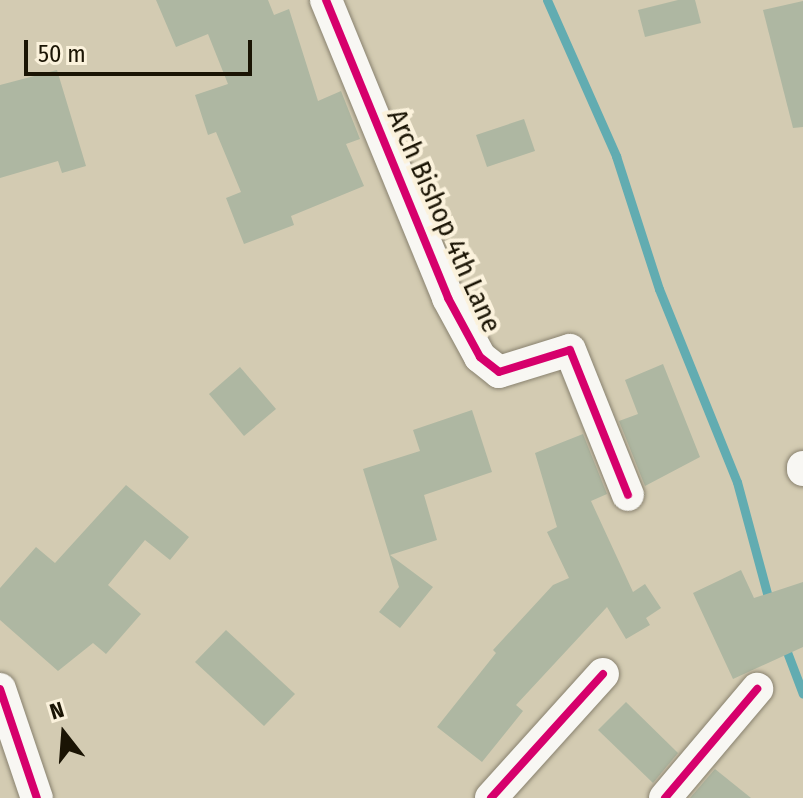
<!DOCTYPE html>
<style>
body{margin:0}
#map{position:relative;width:803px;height:798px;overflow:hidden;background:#d3cbb2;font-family:"Fira Sans Condensed",sans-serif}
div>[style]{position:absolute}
.stream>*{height:9px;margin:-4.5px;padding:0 4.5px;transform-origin:4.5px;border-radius:4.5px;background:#62acb1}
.building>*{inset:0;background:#aeb7a2}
.roads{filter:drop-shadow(0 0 2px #88816e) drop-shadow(0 0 2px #88816e)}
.minor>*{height:32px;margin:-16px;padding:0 16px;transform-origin:16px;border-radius:16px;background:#f8f7f3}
.cycleway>*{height:8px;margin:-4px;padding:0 4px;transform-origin:4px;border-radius:4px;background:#d6006c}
span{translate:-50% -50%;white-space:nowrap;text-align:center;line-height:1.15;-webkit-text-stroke:8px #fbf2dc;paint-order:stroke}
.street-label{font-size:28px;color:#1a1404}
.north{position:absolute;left:24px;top:694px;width:80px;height:80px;-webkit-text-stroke:6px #fbf2dc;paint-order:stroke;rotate:343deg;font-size:22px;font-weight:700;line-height:32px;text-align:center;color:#1a1404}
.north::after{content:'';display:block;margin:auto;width:28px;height:36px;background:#1a1404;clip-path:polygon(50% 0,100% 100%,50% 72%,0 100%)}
.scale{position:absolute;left:24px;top:40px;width:228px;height:36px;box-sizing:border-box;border:4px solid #1a1404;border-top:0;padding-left:10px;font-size:24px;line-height:28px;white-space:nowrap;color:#1a1404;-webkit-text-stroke:6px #fbf2dc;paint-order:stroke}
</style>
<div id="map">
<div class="stream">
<i style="left:547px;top:0;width:171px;rotate:66.1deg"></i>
<i style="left:616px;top:156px;width:140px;rotate:72.1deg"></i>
<i style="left:659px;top:289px;width:208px;rotate:68deg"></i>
<i style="left:737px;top:482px;width:126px;rotate:74.9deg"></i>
<i style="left:784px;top:644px;width:53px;rotate:69.2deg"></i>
</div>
<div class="building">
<i style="clip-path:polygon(156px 0,268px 0,274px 15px,289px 9px,318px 101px,341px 91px,360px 139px,346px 144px,364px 186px,291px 216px,294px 225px,244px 244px,226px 198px,241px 192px,216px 132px,208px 135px,195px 95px,228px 84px,208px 34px,176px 47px)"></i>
<i style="clip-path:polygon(678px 0,695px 0,701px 23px,645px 37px,638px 10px)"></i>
<i style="clip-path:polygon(803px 1px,803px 127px,793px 128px,763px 10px)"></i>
<i style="clip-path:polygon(57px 70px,86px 166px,62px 173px,58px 161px,0 178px,0 85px)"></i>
<i style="clip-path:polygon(524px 119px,535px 151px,487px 167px,476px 135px)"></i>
<i style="clip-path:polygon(663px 364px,700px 457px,645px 486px,619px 421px,638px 414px,625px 380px)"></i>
<i style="clip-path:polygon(240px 367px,276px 409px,244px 436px,209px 394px)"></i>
<i style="clip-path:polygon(472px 410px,492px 472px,424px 495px,437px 540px,390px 555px,433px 587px,400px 628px,379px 612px,399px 587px,363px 469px,420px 451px,413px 430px)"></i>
<i style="clip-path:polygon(583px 434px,607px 494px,591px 501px,633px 592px,645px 584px,661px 608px,646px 618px,650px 625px,626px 639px,607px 607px,516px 705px,523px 711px,482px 762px,437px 727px,496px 653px,493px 650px,553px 585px,569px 578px,547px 532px,557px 527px,535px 453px)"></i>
<i style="clip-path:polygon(126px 485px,189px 537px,170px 560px,145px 540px,108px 585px,141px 614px,106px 654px,93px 643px,58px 671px,0 620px,0 588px,36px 547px,55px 563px)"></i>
<i style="clip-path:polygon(741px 570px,754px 598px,803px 582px,803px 647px,733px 679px,693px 593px)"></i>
<i style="clip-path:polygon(226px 630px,295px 694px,264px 726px,195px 662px)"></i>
<i style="clip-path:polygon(626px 702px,678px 753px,653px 783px,598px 730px)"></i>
<i style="clip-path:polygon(715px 769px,751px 798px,690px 798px)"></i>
</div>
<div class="roads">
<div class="minor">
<i style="left:326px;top:0;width:322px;rotate:67.7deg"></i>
<i style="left:448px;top:298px;width:67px;rotate:61.5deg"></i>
<i style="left:480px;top:357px;width:24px;rotate:38deg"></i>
<i style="left:499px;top:372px;width:74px;rotate:-17.2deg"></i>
<i style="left:570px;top:350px;width:156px;rotate:68.2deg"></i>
<i style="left:803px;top:467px;width:3px;rotate:90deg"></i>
<i style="left:0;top:689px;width:115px;rotate:71.3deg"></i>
<i style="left:491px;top:798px;width:167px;rotate:-47.9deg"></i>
<i style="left:665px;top:798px;width:143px;rotate:-49.8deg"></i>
</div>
</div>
<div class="cycleway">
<i style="left:326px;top:0;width:322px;rotate:67.7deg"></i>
<i style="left:448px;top:298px;width:67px;rotate:61.5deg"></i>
<i style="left:480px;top:357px;width:24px;rotate:38deg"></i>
<i style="left:499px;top:372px;width:74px;rotate:-17.2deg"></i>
<i style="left:570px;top:350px;width:156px;rotate:68.2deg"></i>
<i style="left:0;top:689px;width:115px;rotate:71.3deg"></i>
<i style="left:491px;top:798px;width:167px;rotate:-47.9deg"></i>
<i style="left:665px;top:798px;width:143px;rotate:-49.8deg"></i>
</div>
<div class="street-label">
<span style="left:444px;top:221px;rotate:66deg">Arch Bishop 4th Lane</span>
</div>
<div class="north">N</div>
<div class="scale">50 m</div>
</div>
